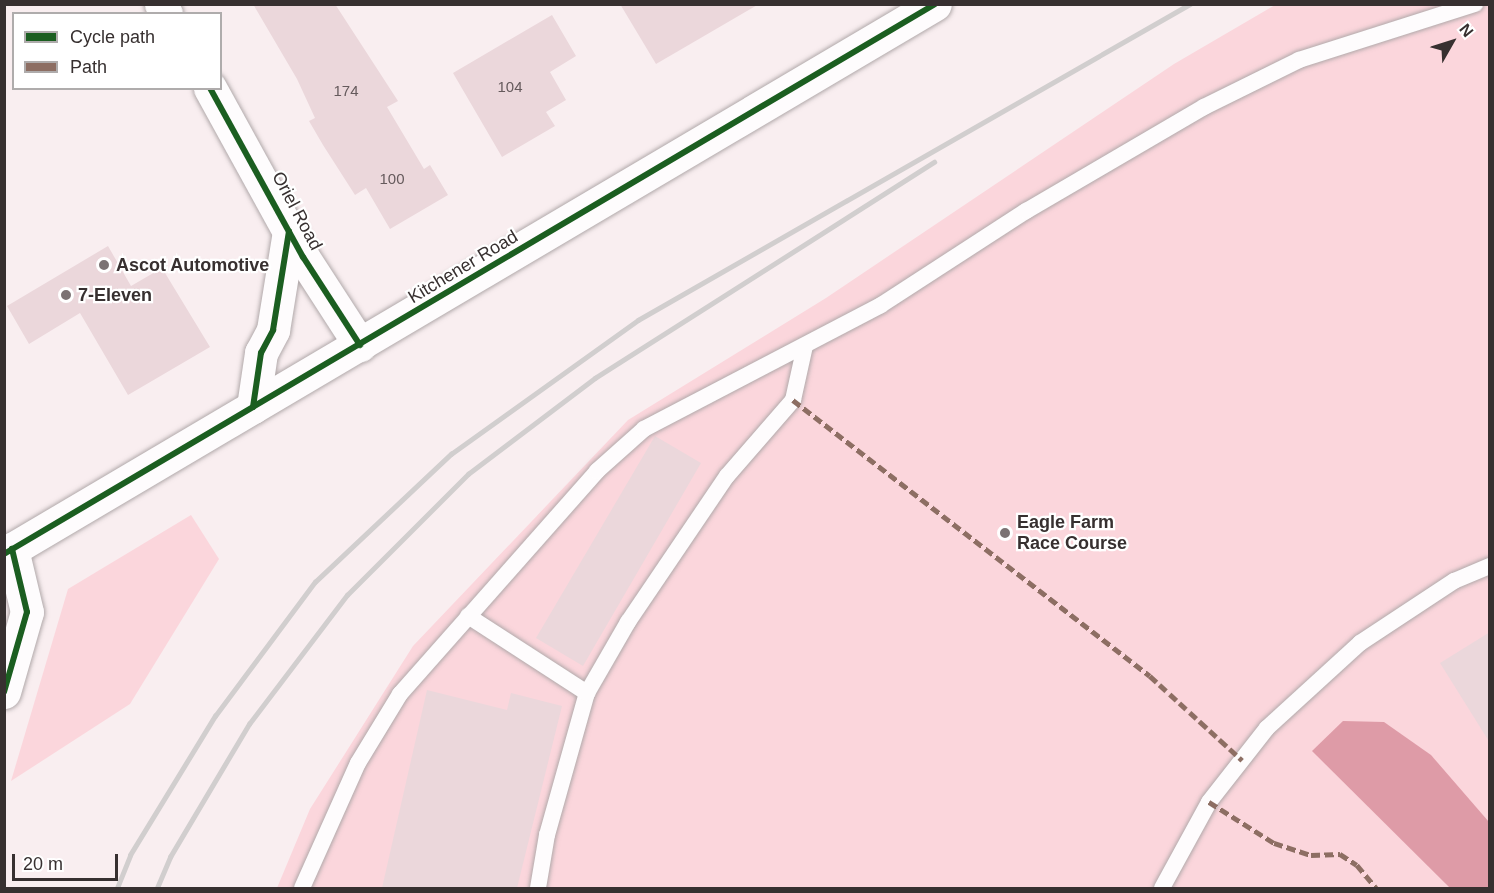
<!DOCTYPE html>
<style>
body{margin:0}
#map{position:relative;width:1494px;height:893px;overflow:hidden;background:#f9eef0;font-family:Arial,sans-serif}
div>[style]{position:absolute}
.green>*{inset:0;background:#fbd6dc}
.water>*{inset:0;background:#de9ba7}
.building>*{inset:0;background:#ebd7db}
.roads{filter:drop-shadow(0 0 2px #b1a9aa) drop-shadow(0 0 2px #b1a9aa)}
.lane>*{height:16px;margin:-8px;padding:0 8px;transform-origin:8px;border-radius:8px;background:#fefcfd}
.street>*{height:33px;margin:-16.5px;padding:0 16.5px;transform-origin:16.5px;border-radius:16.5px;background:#fefcfd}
.secondary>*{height:33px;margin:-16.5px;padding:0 16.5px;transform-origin:16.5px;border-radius:16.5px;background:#fefcfd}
.rail>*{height:4.5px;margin:-2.25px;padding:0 2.25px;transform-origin:2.25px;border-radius:2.25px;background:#d1cece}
.quiet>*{height:4.5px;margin-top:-2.25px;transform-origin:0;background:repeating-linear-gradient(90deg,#8d6e63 0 9px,transparent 0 13.5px)}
.cycleway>*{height:6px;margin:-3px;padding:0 3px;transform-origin:3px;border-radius:3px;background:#1b5e20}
.dots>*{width:16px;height:16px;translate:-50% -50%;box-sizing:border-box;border:3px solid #fff;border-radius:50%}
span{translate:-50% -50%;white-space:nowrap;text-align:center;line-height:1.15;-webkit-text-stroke:4.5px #fff;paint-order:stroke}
.number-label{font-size:15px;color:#655a5c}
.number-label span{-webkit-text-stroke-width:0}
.street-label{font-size:18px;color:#373030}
.poi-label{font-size:18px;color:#373030;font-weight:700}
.left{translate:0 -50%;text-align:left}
.frame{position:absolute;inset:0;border:6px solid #373030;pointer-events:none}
.legend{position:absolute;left:12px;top:12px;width:210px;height:78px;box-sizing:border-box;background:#fff;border:2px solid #afacac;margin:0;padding:8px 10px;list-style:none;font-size:18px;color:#373030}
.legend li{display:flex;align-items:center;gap:12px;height:30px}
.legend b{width:30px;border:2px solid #afacac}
.north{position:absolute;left:1422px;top:12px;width:60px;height:60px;-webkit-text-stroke:4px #fff;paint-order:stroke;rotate:51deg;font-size:16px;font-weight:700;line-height:24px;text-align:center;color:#373030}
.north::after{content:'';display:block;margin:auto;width:21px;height:27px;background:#373030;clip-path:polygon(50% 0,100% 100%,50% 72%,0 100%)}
.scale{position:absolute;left:12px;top:854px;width:106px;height:27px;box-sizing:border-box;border:3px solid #373030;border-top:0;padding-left:8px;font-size:18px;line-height:21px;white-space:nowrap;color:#373030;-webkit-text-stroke:4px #fff;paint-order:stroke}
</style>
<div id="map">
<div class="green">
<i style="clip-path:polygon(1275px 5px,1489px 5px,1489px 888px,277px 888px,310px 809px,413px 646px,628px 420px,826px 298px,1174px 64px)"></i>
<i style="clip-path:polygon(191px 515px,219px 559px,130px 704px,11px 781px,68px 589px)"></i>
</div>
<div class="water">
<i style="clip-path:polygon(1343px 721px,1384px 722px,1431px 755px,1489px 822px,1489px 888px,1450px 888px,1312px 751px)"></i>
</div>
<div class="building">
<i style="clip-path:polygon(253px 4px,335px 4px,398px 101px,387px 107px,424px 169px,430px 165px,448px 195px,390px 229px,366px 188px,355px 195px,323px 145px,309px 121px,315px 118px,297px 79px)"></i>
<i style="clip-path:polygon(620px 4px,759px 4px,656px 64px)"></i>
<i style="clip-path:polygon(552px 15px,576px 56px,550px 72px,566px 100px,546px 112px,555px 126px,502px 157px,453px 73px)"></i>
<i style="clip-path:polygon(108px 246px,131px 286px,162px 268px,210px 347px,128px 395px,80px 313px,29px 344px,7px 306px)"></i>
<i style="clip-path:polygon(655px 436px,701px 463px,583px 666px,536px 638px)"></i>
<i style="clip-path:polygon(1490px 632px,1490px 743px,1440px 663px)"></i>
<i style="clip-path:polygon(427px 690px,507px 710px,511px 693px,562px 706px,517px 888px,382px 888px)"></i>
</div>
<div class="roads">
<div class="lane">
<i style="left:468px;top:616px;width:142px;rotate:32.9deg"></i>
<i style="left:302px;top:888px;width:137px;rotate:-65.9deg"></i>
<i style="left:358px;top:763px;width:81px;rotate:-58.7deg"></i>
<i style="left:400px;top:694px;width:298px;rotate:-48.5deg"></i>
<i style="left:597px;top:471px;width:63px;rotate:-41.8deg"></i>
<i style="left:644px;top:429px;width:267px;rotate:-27.6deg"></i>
<i style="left:881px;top:305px;width:173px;rotate:-33deg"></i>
<i style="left:1026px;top:211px;width:206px;rotate:-30.3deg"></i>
<i style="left:1204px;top:107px;width:106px;rotate:-26.3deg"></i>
<i style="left:1299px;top:60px;width:185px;rotate:-17.7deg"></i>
<i style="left:538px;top:888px;width:54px;rotate:-80.4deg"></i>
<i style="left:547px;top:835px;width:148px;rotate:-74.3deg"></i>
<i style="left:587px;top:693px;width:82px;rotate:-60deg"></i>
<i style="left:628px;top:622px;width:176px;rotate:-55.9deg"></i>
<i style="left:727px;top:476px;width:101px;rotate:-49deg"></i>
<i style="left:793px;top:400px;width:55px;rotate:-77.5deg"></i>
<i style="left:1162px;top:888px;width:98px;rotate:-61.3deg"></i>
<i style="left:1209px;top:802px;width:94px;rotate:-51.9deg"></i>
<i style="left:1267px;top:728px;width:126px;rotate:-42.4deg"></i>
<i style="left:1360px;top:643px;width:113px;rotate:-33.4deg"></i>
<i style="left:1454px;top:581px;width:39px;rotate:-23deg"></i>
</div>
<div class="street">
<i style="left:4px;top:692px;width:83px;rotate:-74deg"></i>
<i style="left:27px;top:612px;width:65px;rotate:-103.4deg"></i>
</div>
<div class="secondary">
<i style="left:161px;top:4px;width:11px;rotate:63deg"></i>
<i style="left:210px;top:88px;width:193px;rotate:61.2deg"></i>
<i style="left:303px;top:257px;width:105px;rotate:57.1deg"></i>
<i style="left:253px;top:407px;width:55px;rotate:-81.6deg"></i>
<i style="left:261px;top:353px;width:26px;rotate:-62deg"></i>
<i style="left:273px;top:330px;width:100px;rotate:-80.8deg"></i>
<i style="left:4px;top:554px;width:1081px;rotate:-30.57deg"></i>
</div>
</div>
<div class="rail">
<i style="left:117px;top:888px;width:35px;rotate:-68deg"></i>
<i style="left:130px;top:855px;width:163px;rotate:-58.6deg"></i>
<i style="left:215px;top:716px;width:167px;rotate:-53.3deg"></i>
<i style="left:315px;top:582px;width:187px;rotate:-43.3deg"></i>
<i style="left:451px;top:454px;width:230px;rotate:-35.6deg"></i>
<i style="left:638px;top:320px;width:636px;rotate:-29.79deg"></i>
<i style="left:157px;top:888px;width:34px;rotate:-67deg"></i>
<i style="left:170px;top:857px;width:155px;rotate:-59.3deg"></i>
<i style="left:249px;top:724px;width:162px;rotate:-52.8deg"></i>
<i style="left:347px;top:595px;width:171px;rotate:-45deg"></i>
<i style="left:468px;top:474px;width:159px;rotate:-37.1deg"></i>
<i style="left:595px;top:378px;width:402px;rotate:-32.5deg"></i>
</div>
<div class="quiet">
<i style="left:793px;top:400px;width:451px;rotate:37.7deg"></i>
<i style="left:1150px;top:676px;width:125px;rotate:42.4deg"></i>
<i style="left:1209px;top:802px;width:77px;rotate:32.2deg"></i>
<i style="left:1274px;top:843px;width:39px;rotate:18deg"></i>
<i style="left:1311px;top:855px;width:29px;rotate:-2deg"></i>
<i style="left:1340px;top:854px;width:20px;rotate:33deg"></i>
<i style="left:1357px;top:865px;width:30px;rotate:50deg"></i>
</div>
<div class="cycleway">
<i style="left:210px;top:88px;width:193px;rotate:61.2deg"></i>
<i style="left:303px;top:257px;width:105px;rotate:57.1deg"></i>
<i style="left:253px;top:407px;width:55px;rotate:-81.6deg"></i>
<i style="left:261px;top:353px;width:26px;rotate:-62deg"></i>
<i style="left:273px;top:330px;width:100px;rotate:-80.8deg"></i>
<i style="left:4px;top:554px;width:1081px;rotate:-30.57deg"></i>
<i style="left:4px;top:692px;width:83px;rotate:-74deg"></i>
<i style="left:27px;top:612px;width:65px;rotate:-103.4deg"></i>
</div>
<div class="dots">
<i style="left:104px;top:265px;background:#7b7273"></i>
<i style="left:66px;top:295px;background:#7b7273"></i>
<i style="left:1005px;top:533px;background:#7b7273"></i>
</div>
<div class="number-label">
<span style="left:510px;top:87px">104</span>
<span style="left:346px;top:91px">174</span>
<span style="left:392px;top:179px">100</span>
</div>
<div class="street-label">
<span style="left:297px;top:211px;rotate:62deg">Oriel Road</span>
<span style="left:463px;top:267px;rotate:-31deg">Kitchener Road</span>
</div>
<div class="poi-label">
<span class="left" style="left:116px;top:265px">Ascot Automotive</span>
<span class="left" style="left:78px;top:295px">7-Eleven</span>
<span class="left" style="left:1017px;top:533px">Eagle Farm<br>Race Course</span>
</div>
<div class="frame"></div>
<ul class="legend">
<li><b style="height:8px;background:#1b5e20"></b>Cycle path</li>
<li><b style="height:8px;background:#8d6e63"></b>Path</li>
</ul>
<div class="north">N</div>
<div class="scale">20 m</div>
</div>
